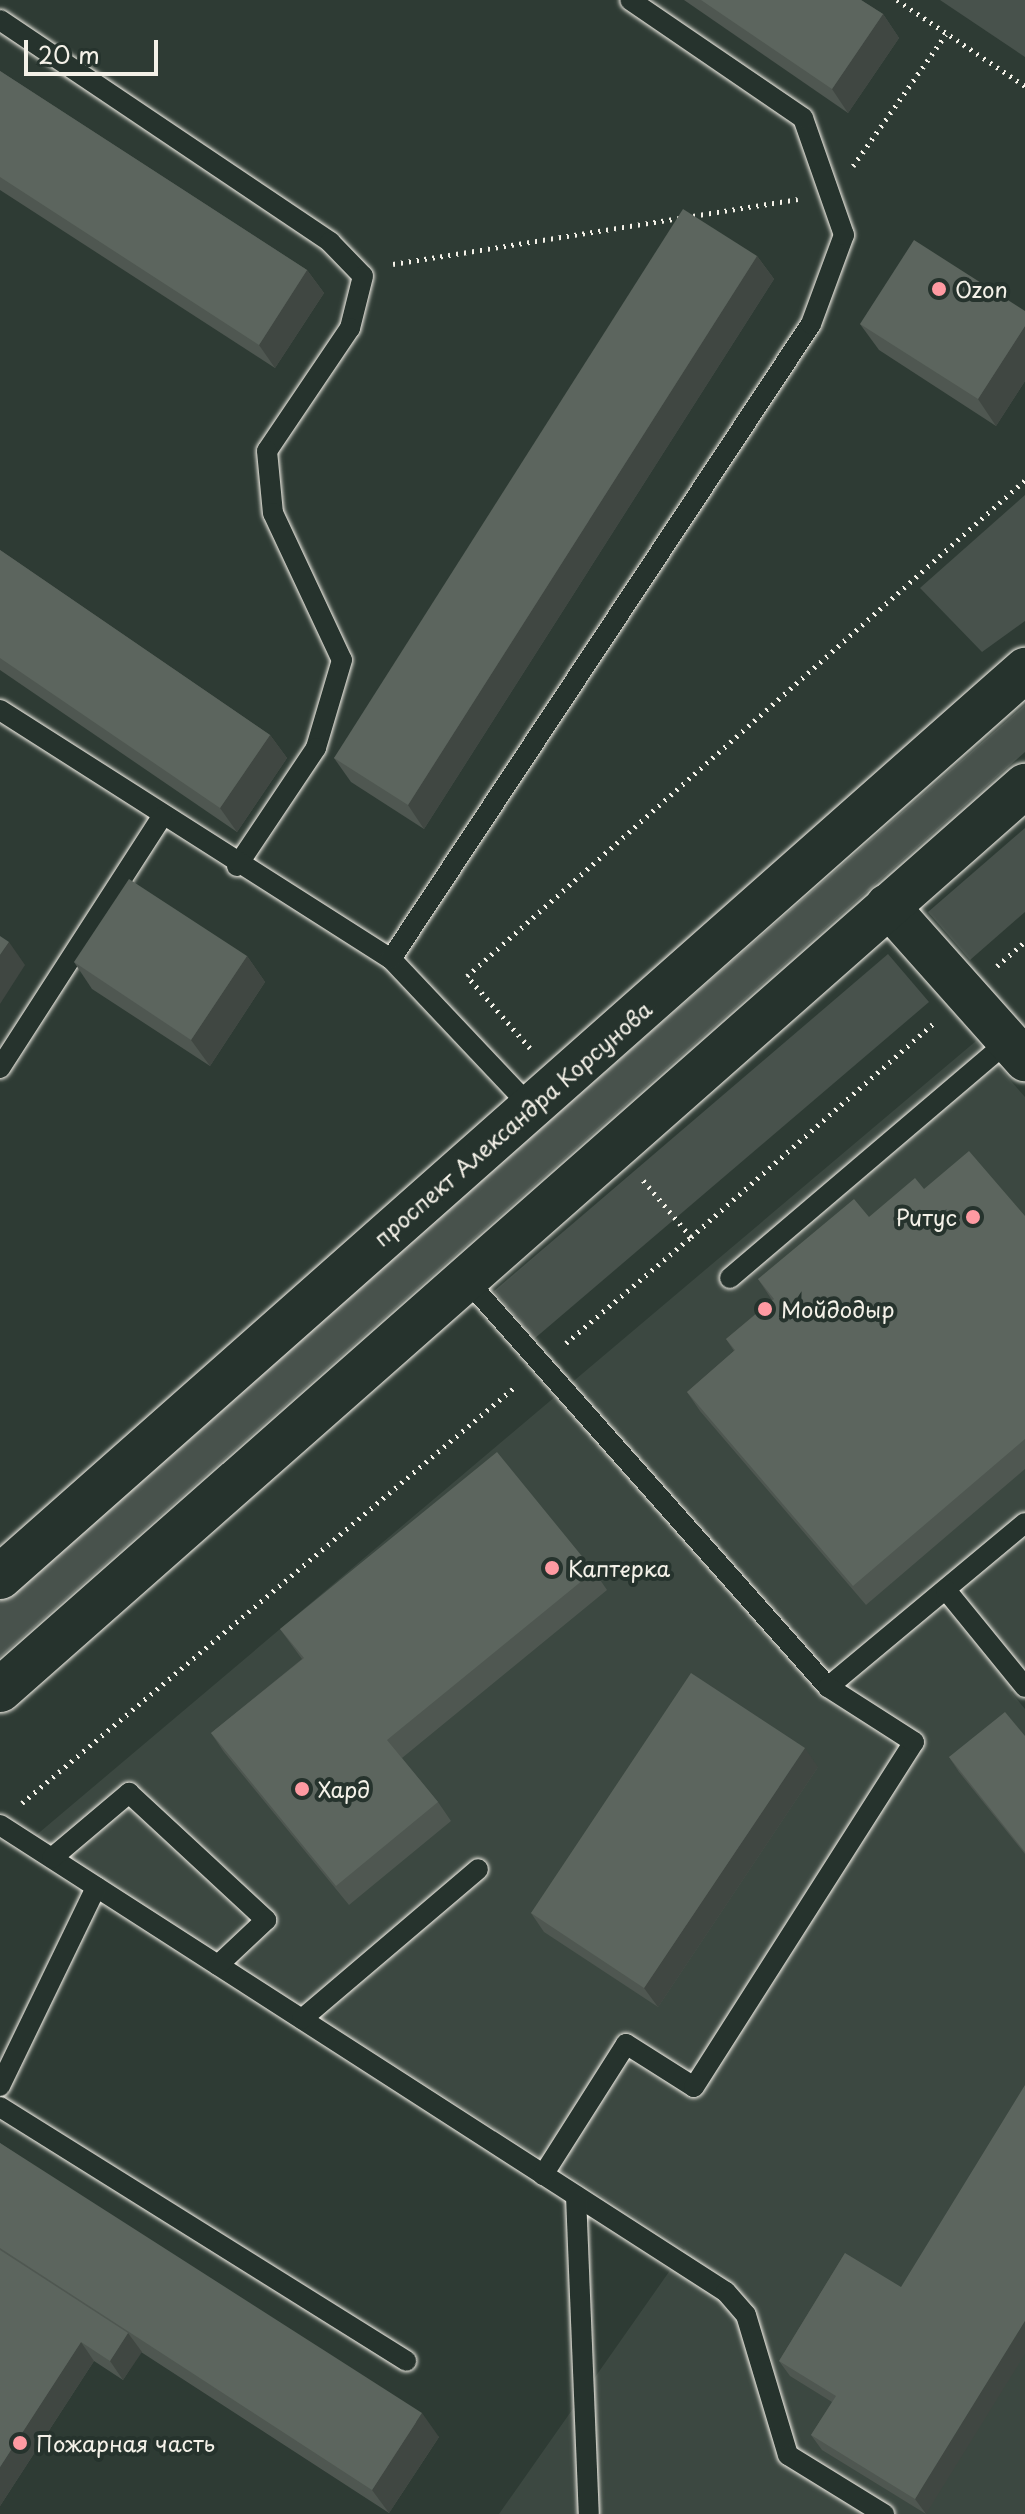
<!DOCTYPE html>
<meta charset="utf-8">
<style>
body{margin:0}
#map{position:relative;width:1025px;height:2514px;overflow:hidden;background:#2e3b34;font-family:"Playpen Sans",sans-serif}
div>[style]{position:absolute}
.built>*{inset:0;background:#3c4841}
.green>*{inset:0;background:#48524c}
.path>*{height:5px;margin-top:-2.5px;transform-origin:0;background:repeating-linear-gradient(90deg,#f4f1e8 0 2px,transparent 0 8px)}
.roads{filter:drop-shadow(0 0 2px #f4f1e8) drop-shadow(0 0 2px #f4f1e8)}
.service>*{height:20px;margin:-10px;padding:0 10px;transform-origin:10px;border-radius:10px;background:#26332d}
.minor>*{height:42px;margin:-21px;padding:0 21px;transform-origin:21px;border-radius:21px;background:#26332d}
.primary>*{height:44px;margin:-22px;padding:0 22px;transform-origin:22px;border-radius:22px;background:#26332d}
.wall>*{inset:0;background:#4f5751}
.shaded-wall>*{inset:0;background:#404742}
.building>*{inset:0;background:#5c655e}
.dots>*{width:22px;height:22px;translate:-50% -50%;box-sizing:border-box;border:4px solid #26332d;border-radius:50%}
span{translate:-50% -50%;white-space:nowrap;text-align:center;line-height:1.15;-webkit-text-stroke:8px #26332d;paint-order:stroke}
.poi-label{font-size:22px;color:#f4f1e8}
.left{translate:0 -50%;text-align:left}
.right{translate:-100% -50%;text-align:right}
.street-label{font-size:22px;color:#f4f1e8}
.scale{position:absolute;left:24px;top:40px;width:134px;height:36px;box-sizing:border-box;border:4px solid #f4f1e8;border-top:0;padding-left:10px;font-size:24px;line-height:28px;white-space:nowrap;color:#f4f1e8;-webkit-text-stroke:6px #26332d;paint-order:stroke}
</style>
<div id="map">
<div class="built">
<i style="clip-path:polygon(976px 1041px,1025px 1097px,1025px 1680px,1011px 1692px,1025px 1709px,1025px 2514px,499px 2514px,685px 2249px,34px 1837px)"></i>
</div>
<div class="green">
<i style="clip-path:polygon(940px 0,1025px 0,1025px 57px)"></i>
<i style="clip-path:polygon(1025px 495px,1025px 621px,982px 652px,920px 588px)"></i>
<i style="clip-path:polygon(1025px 705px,1025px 752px,0 1657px,0 1601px)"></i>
<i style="clip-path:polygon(1025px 828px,1025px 912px,970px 960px,928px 912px)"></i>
<i style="clip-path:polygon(888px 954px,929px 1002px,534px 1339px,494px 1291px)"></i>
</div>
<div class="path">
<i style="left:897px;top:0;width:154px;rotate:33.9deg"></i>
<i style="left:853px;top:166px;width:161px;rotate:-54.8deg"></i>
<i style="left:393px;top:264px;width:410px;rotate:-9.1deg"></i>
<i style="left:997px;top:966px;width:37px;rotate:-41deg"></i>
<i style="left:530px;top:1048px;width:96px;rotate:-131.2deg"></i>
<i style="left:467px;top:976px;width:747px;rotate:-41.63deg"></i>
<i style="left:691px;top:1237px;width:322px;rotate:-41.4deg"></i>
<i style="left:566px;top:1343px;width:164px;rotate:-40.3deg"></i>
<i style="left:691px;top:1237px;width:75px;rotate:-130.1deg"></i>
<i style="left:22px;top:1803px;width:646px;rotate:-40.17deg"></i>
</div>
<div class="roads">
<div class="service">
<i style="left:0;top:20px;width:398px;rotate:33.9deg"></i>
<i style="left:330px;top:242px;width:47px;rotate:45.9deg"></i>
<i style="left:363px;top:276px;width:54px;rotate:104deg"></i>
<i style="left:350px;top:328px;width:148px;rotate:124deg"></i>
<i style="left:267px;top:451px;width:62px;rotate:84.5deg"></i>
<i style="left:273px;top:513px;width:162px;rotate:64.9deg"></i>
<i style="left:342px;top:660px;width:92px;rotate:106.5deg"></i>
<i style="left:316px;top:748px;width:142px;rotate:123.8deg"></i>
<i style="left:0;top:710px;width:464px;rotate:32.5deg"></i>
<i style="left:391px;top:959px;width:202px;rotate:46.6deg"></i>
<i style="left:391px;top:959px;width:761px;rotate:-56.52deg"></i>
<i style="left:811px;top:324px;width:95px;rotate:-69.7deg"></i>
<i style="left:844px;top:235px;width:124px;rotate:-109.3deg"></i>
<i style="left:803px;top:118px;width:209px;rotate:-145.7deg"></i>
<i style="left:0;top:1068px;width:299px;rotate:-57.2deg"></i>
<i style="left:465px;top:1278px;width:547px;rotate:48.41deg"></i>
<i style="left:828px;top:1687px;width:256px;rotate:-39.8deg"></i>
<i style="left:730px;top:1278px;width:365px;rotate:-40.4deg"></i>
<i style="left:946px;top:1590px;width:125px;rotate:50.8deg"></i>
<i style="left:0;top:1825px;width:863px;rotate:32.75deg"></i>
<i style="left:726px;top:2292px;width:30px;rotate:49deg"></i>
<i style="left:746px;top:2315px;width:146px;rotate:73.3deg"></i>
<i style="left:788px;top:2455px;width:113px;rotate:31.6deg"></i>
<i style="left:52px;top:1858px;width:101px;rotate:-40.2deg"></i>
<i style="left:129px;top:1793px;width:187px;rotate:42.8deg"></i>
<i style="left:266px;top:1920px;width:66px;rotate:136.8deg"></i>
<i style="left:302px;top:2019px;width:231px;rotate:-40.4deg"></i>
<i style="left:0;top:2086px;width:221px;rotate:-64.2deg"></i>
<i style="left:0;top:2107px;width:479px;rotate:32deg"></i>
<i style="left:543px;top:2175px;width:155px;rotate:-57.6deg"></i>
<i style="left:626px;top:2044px;width:80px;rotate:32.3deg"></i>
<i style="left:694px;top:2087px;width:409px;rotate:-57.5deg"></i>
<i style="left:914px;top:1742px;width:102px;rotate:-147.4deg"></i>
<i style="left:576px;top:2196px;width:318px;rotate:87.7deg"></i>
</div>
<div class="minor">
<i style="left:887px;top:905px;width:208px;rotate:48.3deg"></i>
</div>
<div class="primary">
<i style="left:0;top:1577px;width:1369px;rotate:-41.5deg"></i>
<i style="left:0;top:1690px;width:1367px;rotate:-41.41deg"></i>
</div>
</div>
<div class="wall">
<i style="clip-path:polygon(684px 0,861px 0,883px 14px,899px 38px,848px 113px)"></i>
<i style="clip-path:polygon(0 71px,307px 270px,324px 293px,275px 368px,0 190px)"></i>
<i style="clip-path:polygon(757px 256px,774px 279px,424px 829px,351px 782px,334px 758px)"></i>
<i style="clip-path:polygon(1025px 311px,1025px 381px,996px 426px,879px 350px,860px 324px)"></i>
<i style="clip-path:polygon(0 550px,270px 735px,287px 758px,237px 832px,0 670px)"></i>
<i style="clip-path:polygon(247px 956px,265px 982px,210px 1066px,92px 989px,74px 962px)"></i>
<i style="clip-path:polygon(924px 1189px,1025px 1216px,1025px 1469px,866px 1605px,700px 1411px,687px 1392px,734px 1351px,726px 1339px,772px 1300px,758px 1279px,869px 1217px)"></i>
<i style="clip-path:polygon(594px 1571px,607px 1590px,402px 1758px,438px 1802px,451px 1821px,349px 1905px,224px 1752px,211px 1733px,302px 1659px,280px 1629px)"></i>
<i style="clip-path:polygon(1025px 1736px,1025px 1854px,959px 1772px,949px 1757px)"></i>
<i style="clip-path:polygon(818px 1767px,658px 2007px,544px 1932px,531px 1913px)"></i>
<i style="clip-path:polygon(0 2143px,439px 2437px,389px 2513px,141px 2352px,123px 2380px,94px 2361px,0 2506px)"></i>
<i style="clip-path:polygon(845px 2253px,926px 2514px,822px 2450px,811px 2435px,832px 2402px,790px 2376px,779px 2361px)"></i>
</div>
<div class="shaded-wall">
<i style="clip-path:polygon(883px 14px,899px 38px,848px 113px,832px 89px)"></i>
<i style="clip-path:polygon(757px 256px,774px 279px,424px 829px,408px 805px)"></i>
<i style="clip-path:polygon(307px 270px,324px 293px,275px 368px,259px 345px)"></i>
<i style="clip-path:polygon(1025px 326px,1025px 381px,996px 426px,978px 399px)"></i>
<i style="clip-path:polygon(270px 735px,287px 758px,237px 832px,220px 808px)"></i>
<i style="clip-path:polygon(9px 942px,25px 965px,0 1004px,0 955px)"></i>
<i style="clip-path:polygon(247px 956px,265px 982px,210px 1066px,191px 1040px)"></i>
<i style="clip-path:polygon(805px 1748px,818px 1767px,658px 2007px,644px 1988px)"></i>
<i style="clip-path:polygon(1025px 2321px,1025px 2354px,926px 2514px,915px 2499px)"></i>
<i style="clip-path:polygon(128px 2333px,142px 2352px,123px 2380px,110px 2361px)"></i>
<i style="clip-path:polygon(81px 2342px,94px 2361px,0 2506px,0 2467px)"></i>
<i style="clip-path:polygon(422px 2413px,439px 2437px,389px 2513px,372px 2490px)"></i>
</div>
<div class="building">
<i style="clip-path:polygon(701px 0,861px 0,883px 14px,832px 89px)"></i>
<i style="clip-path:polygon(0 71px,307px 270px,259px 345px,0 177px)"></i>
<i style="clip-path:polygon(683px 209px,757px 256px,408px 805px,334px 758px)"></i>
<i style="clip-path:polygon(914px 240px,1025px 311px,1025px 326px,978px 399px,860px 324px)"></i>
<i style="clip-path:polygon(0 550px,270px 735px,220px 808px,0 658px)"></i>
<i style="clip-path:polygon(129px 879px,247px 956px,191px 1040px,74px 962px)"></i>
<i style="clip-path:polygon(0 936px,9px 942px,0 955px)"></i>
<i style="clip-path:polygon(969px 1151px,1025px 1216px,1025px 1439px,853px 1586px,687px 1392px,735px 1350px,726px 1339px,774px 1299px,758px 1279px,854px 1199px,869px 1217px,915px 1178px,924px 1189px)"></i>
<i style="clip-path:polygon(497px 1452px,594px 1571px,387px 1740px,438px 1802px,336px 1886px,211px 1733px,304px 1658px,280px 1629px)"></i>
<i style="clip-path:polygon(691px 1673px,805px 1748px,644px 1988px,531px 1913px)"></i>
<i style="clip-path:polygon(1005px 1712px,1025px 1736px,1025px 1852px,949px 1757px)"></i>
<i style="clip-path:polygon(1025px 2085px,1025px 2321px,915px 2499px,811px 2435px,836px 2396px,779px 2361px,845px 2253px,901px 2287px)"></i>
<i style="clip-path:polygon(0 2143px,422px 2413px,372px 2490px,0 2248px)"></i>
<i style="clip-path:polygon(0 2250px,128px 2333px,110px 2361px,81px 2342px,0 2467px)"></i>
</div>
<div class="dots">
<i style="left:939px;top:289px;background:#ff9aa2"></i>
<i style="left:973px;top:1217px;background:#ff9aa2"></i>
<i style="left:765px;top:1309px;background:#ff9aa2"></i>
<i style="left:552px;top:1568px;background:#ff9aa2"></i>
<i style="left:302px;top:1789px;background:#ff9aa2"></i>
<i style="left:20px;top:2443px;background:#ff9aa2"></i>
</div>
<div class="poi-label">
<span class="left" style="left:955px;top:289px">Ozon</span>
<span class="right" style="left:957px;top:1217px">Ритус</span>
<span class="left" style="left:781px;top:1309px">Мойдодыр</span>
<span class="left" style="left:568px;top:1568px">Каптерка</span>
<span class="left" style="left:318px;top:1789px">Хард</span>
<span class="left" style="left:36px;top:2443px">Пожарная часть</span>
</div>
<div class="street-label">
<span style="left:512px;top:1123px;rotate:-41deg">проспект Александра Корсунова</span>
</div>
<div class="scale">20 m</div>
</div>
